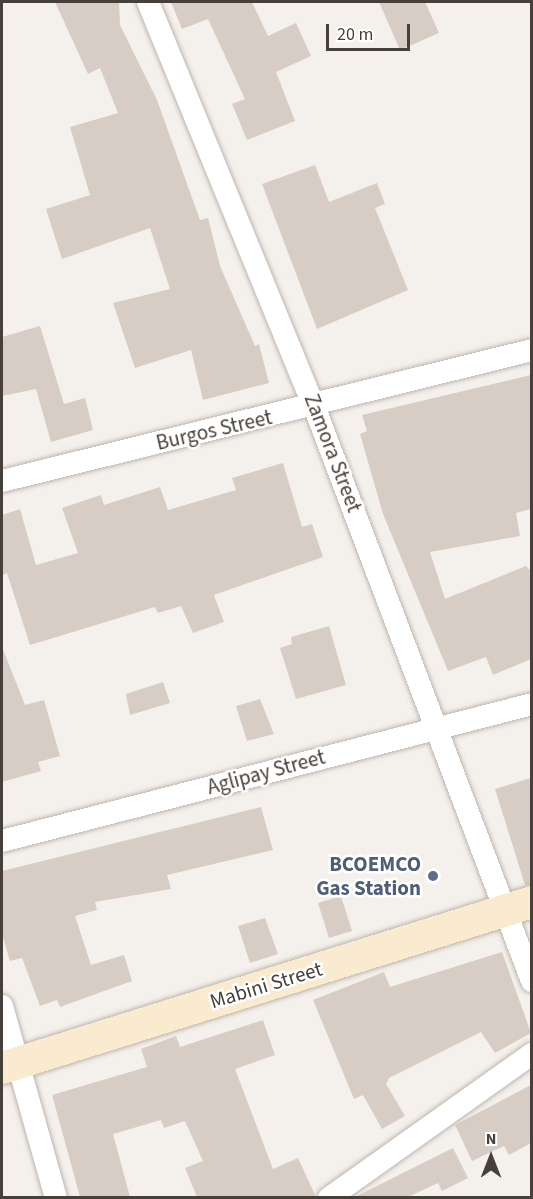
<!DOCTYPE html>
<style>
body{margin:0}
#map{position:relative;width:533px;height:1199px;overflow:hidden;background:#f4f0eb;font-family:"Source Sans 3",sans-serif}
div>[style]{position:absolute}
.building>*{inset:0;background:#d7cdc5}
.roads{filter:drop-shadow(0 0 2px #beb6ae) drop-shadow(0 0 2px #beb6ae)}
.street>*{height:22px;margin:-11px;padding:0 11px;transform-origin:11px;border-radius:11px;background:#fff}
.secondary>*{height:32px;margin:-16px;padding:0 16px;transform-origin:16px;border-radius:16px;background:#f9ead0}
.dots>*{width:16px;height:16px;translate:-50% -50%;box-sizing:border-box;border:3px solid #fff;border-radius:50%}
span{translate:-50% -50%;white-space:nowrap;text-align:center;line-height:1.15;-webkit-text-stroke:5px #fff;paint-order:stroke}
.street-label{font-size:21px;color:#47403a}
.service-label{font-size:21px;color:#4e5e75;font-weight:700}
.right{translate:-100% -50%;text-align:right}
.frame{position:absolute;inset:0;border:3px solid #47403a;pointer-events:none}
.north{position:absolute;left:461px;top:1127px;width:60px;height:60px;-webkit-text-stroke:4px #fff;paint-order:stroke;rotate:0deg;font-size:16px;font-weight:700;line-height:24px;text-align:center;color:#47403a}
.north::after{content:'';display:block;margin:auto;width:21px;height:27px;background:#47403a;clip-path:polygon(50% 0,100% 100%,50% 72%,0 100%)}
.scale{position:absolute;left:326px;top:24px;width:84px;height:27px;box-sizing:border-box;border:3px solid #47403a;border-top:0;padding-left:8px;font-size:18px;line-height:21px;white-space:nowrap;color:#47403a;-webkit-text-stroke:4px #fff;paint-order:stroke}
</style>
<div id="map">
<div class="building">
<i style="clip-path:polygon(55px 2px,119px 2px,120px 25px,157px 100px,200px 220px,208px 218px,220px 266px,255px 346px,259px 344px,269px 383px,203px 400px,191px 350px,135px 368px,113px 303px,170px 289px,150px 228px,62px 259px,46px 209px,90px 195px,70px 127px,118px 113px,100px 68px,88px 74px)"></i>
<i style="clip-path:polygon(171px 2px,252px 2px,268px 36px,296px 23px,311px 56px,276px 72px,295px 121px,247px 140px,232px 104px,245px 99px,208px 19px,182px 29px)"></i>
<i style="clip-path:polygon(379px 2px,425px 2px,439px 33px,400px 50px)"></i>
<i style="clip-path:polygon(315px 165px,329px 202px,377px 183px,385px 204px,375px 208px,408px 290px,317px 329px,262px 184px)"></i>
<i style="clip-path:polygon(40px 326px,64px 404px,85px 398px,93px 430px,51px 442px,36px 389px,2px 396px,2px 337px)"></i>
<i style="clip-path:polygon(531px 375px,531px 509px,516px 513px,520px 536px,430px 552px,445px 599px,526px 566px,531px 571px,531px 659px,493px 675px,486px 657px,448px 671px,383px 514px,360px 434px,367px 431px,362px 415px)"></i>
<i style="clip-path:polygon(283px 463px,302px 527px,312px 524px,323px 557px,214px 595px,224px 622px,193px 633px,181px 606px,158px 613px,155px 607px,30px 645px,7px 573px,2px 575px,2px 515px,20px 509px,36px 565px,78px 553px,62px 508px,101px 495px,104px 505px,160px 487px,168px 510px,236px 490px,232px 478px)"></i>
<i style="clip-path:polygon(329px 626px,346px 685px,296px 699px,280px 648px,292px 644px,291px 637px)"></i>
<i style="clip-path:polygon(2px 647px,25px 705px,44px 700px,60px 756px,38px 762px,41px 771px,2px 782px)"></i>
<i style="clip-path:polygon(163px 682px,170px 703px,130px 715px,126px 694px)"></i>
<i style="clip-path:polygon(260px 699px,274px 734px,247px 741px,236px 706px)"></i>
<i style="clip-path:polygon(531px 778px,531px 885px,525px 885px,495px 789px)"></i>
<i style="clip-path:polygon(261px 807px,273px 850px,167px 875px,171px 889px,95px 902px,97px 910px,75px 916px,91px 965px,124px 955px,132px 981px,60px 1007px,57px 1000px,40px 1006px,22px 958px,10px 961px,2px 934px,2px 871px)"></i>
<i style="clip-path:polygon(341px 896px,352px 931px,329px 938px,318px 903px)"></i>
<i style="clip-path:polygon(265px 918px,278px 954px,250px 963px,238px 926px)"></i>
<i style="clip-path:polygon(502px 952px,531px 1033px,495px 1053px,481px 1032px,389px 1078px,386px 1084px,405px 1116px,382px 1129px,363px 1095px,354px 1099px,313px 1000px,384px 972px,390px 987px)"></i>
<i style="clip-path:polygon(263px 1020px,275px 1055px,235px 1069px,273px 1169px,298px 1158px,316px 1197px,197px 1197px,185px 1168px,203px 1161px,185px 1121px,164px 1128px,161px 1120px,113px 1134px,130px 1197px,80px 1197px,52px 1095px,147px 1067px,141px 1049px,176px 1036px,180px 1047px)"></i>
<i style="clip-path:polygon(531px 1085px,531px 1143px,509px 1155px,504px 1146px,472px 1161px,455px 1125px)"></i>
<i style="clip-path:polygon(453px 1148px,468px 1178px,442px 1191px,438px 1183px,408px 1197px,355px 1197px)"></i>
</div>
<div class="roads">
<div class="street">
<i style="left:148px;top:2px;width:437px;rotate:67.7deg"></i>
<i style="left:314px;top:406px;width:615px;rotate:69.24deg"></i>
<i style="left:2px;top:481px;width:546px;rotate:-13.88deg"></i>
<i style="left:2px;top:841px;width:547px;rotate:-14.49deg"></i>
<i style="left:2px;top:1006px;width:199px;rotate:74.3deg"></i>
<i style="left:329px;top:1198px;width:249px;rotate:-35.4deg"></i>
</div>
<div class="secondary">
<i style="left:2px;top:1068px;width:555px;rotate:-17.39deg"></i>
</div>
</div>
<div class="dots">
<i style="left:433px;top:876px;background:#5c6f8a"></i>
</div>
<div class="street-label">
<span style="left:214px;top:430px;rotate:-13deg">Burgos Street</span>
<span style="left:333px;top:453px;rotate:69deg">Zamora Street</span>
<span style="left:266px;top:772px;rotate:-15deg">Aglipay Street</span>
<span style="left:266px;top:985px;rotate:-17deg">Mabini Street</span>
</div>
<div class="service-label">
<span class="right" style="left:421px;top:876px">BCOEMCO<br>Gas Station</span>
</div>
<div class="frame"></div>
<div class="north">N</div>
<div class="scale">20 m</div>
</div>
